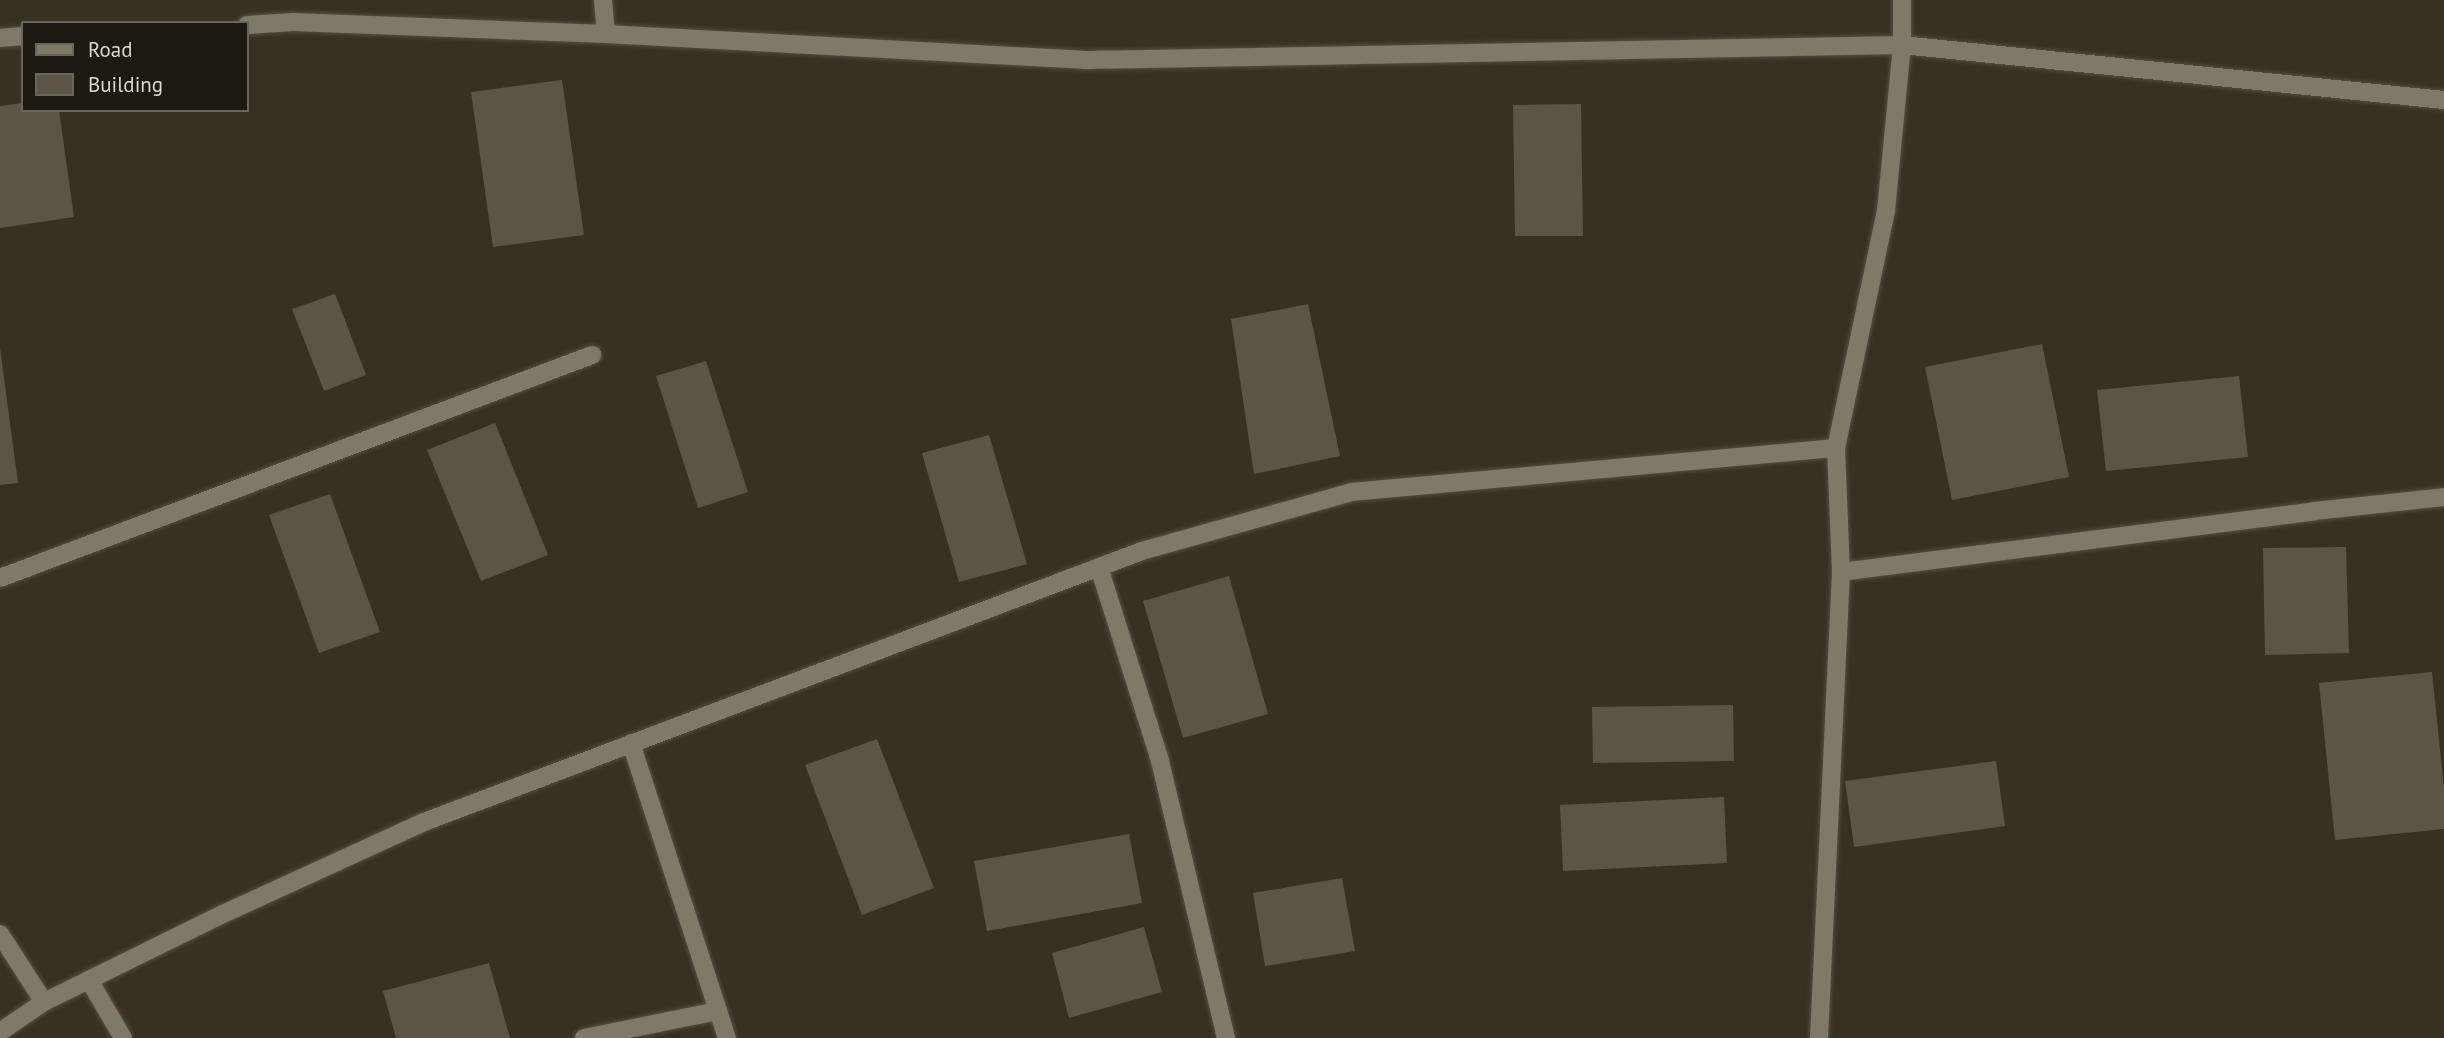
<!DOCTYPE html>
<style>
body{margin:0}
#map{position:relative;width:2444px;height:1038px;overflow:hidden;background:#373122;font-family:"PT Sans",sans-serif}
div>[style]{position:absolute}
.building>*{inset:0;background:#5b5545}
.roads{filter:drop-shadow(0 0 2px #534e41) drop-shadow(0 0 2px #534e41)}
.minor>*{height:18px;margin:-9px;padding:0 9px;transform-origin:9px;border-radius:9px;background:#7f7967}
span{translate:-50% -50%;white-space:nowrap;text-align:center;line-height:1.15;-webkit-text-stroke:5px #1c1912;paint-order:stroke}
.legend{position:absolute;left:21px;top:21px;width:228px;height:91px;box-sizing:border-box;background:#1c1912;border:2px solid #68655d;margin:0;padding:9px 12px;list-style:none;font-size:21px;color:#dbd7ce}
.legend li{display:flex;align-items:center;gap:14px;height:35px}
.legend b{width:35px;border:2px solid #68655d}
</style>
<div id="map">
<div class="building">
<i style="clip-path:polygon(562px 80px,584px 235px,493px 247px,471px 92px)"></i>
<i style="clip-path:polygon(23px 103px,23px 110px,59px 110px,74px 217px,0 228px,0 106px)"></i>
<i style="clip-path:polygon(1581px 104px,1583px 236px,1515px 236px,1513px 105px)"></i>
<i style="clip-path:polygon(335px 294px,366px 375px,324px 391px,292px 309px)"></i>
<i style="clip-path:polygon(1308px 304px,1340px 456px,1254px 474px,1231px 319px)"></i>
<i style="clip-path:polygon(2042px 344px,2069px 477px,1952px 500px,1925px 367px)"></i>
<i style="clip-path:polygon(0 348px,18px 483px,0 485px)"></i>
<i style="clip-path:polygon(706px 361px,748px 492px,698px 508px,656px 376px)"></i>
<i style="clip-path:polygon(2239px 376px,2248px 457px,2106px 471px,2097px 390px)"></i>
<i style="clip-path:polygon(495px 423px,548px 555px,481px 581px,427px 450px)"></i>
<i style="clip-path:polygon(989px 435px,1027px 564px,959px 582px,922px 453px)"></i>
<i style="clip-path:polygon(330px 494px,380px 632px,319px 653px,269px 515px)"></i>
<i style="clip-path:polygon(2346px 547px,2349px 653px,2265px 655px,2263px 548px)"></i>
<i style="clip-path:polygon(1229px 576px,1268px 714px,1183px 738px,1143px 601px)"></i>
<i style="clip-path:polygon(2432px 672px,2444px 788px,2444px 829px,2335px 840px,2319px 683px)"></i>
<i style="clip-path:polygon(1733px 705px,1734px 761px,1593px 763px,1592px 707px)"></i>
<i style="clip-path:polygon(877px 739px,934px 888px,862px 915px,805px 765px)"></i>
<i style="clip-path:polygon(1996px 761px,2005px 826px,1854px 847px,1845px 781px)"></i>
<i style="clip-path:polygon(1724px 797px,1727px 863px,1563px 871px,1560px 805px)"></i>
<i style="clip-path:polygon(1129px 834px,1142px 903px,987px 931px,974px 861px)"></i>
<i style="clip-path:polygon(1342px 878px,1355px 951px,1265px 966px,1253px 893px)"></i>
<i style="clip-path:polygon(1144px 927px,1162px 992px,1069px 1018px,1052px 953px)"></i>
<i style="clip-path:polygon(489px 963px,510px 1038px,396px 1038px,383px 991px)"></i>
</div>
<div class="roads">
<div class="minor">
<i style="left:603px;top:0;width:34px;rotate:85deg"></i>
<i style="left:247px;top:25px;width:46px;rotate:-3.7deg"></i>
<i style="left:293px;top:22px;width:313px;rotate:2.2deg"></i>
<i style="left:606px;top:34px;width:482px;rotate:3.1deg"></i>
<i style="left:1087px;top:60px;width:815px;rotate:-1.05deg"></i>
<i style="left:1902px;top:45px;width:545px;rotate:5.79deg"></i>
<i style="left:0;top:38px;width:23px;rotate:-5deg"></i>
<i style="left:1099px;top:567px;width:203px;rotate:72.5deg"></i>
<i style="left:1160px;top:761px;width:285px;rotate:76.6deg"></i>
<i style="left:1841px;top:572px;width:477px;rotate:-7.3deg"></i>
<i style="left:2314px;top:511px;width:131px;rotate:-6.1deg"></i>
<i style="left:0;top:578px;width:633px;rotate:-20.64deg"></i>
<i style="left:631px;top:743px;width:310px;rotate:72deg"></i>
<i style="left:0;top:934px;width:81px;rotate:57.1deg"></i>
<i style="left:89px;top:980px;width:67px;rotate:59.6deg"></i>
<i style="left:0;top:1032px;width:53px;rotate:-34.3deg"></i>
<i style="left:44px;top:1002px;width:199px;rotate:-26.2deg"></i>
<i style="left:223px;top:914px;width:221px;rotate:-24.6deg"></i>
<i style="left:424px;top:822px;width:767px;rotate:-20.68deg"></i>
<i style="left:1142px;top:551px;width:218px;rotate:-15.7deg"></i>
<i style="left:1352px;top:492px;width:486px;rotate:-5.2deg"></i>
<i style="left:584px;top:1038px;width:137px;rotate:-11.4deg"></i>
<i style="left:1819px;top:1038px;width:467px;rotate:-87.3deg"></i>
<i style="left:1841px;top:572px;width:124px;rotate:-92.3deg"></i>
<i style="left:1836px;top:448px;width:242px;rotate:-78.1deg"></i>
<i style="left:1886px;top:211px;width:167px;rotate:-84.5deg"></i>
<i style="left:1902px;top:45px;width:45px;rotate:-90deg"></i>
</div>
</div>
<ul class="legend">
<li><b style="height:9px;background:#7f7967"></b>Road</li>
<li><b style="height:19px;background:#5b5545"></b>Building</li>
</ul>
</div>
